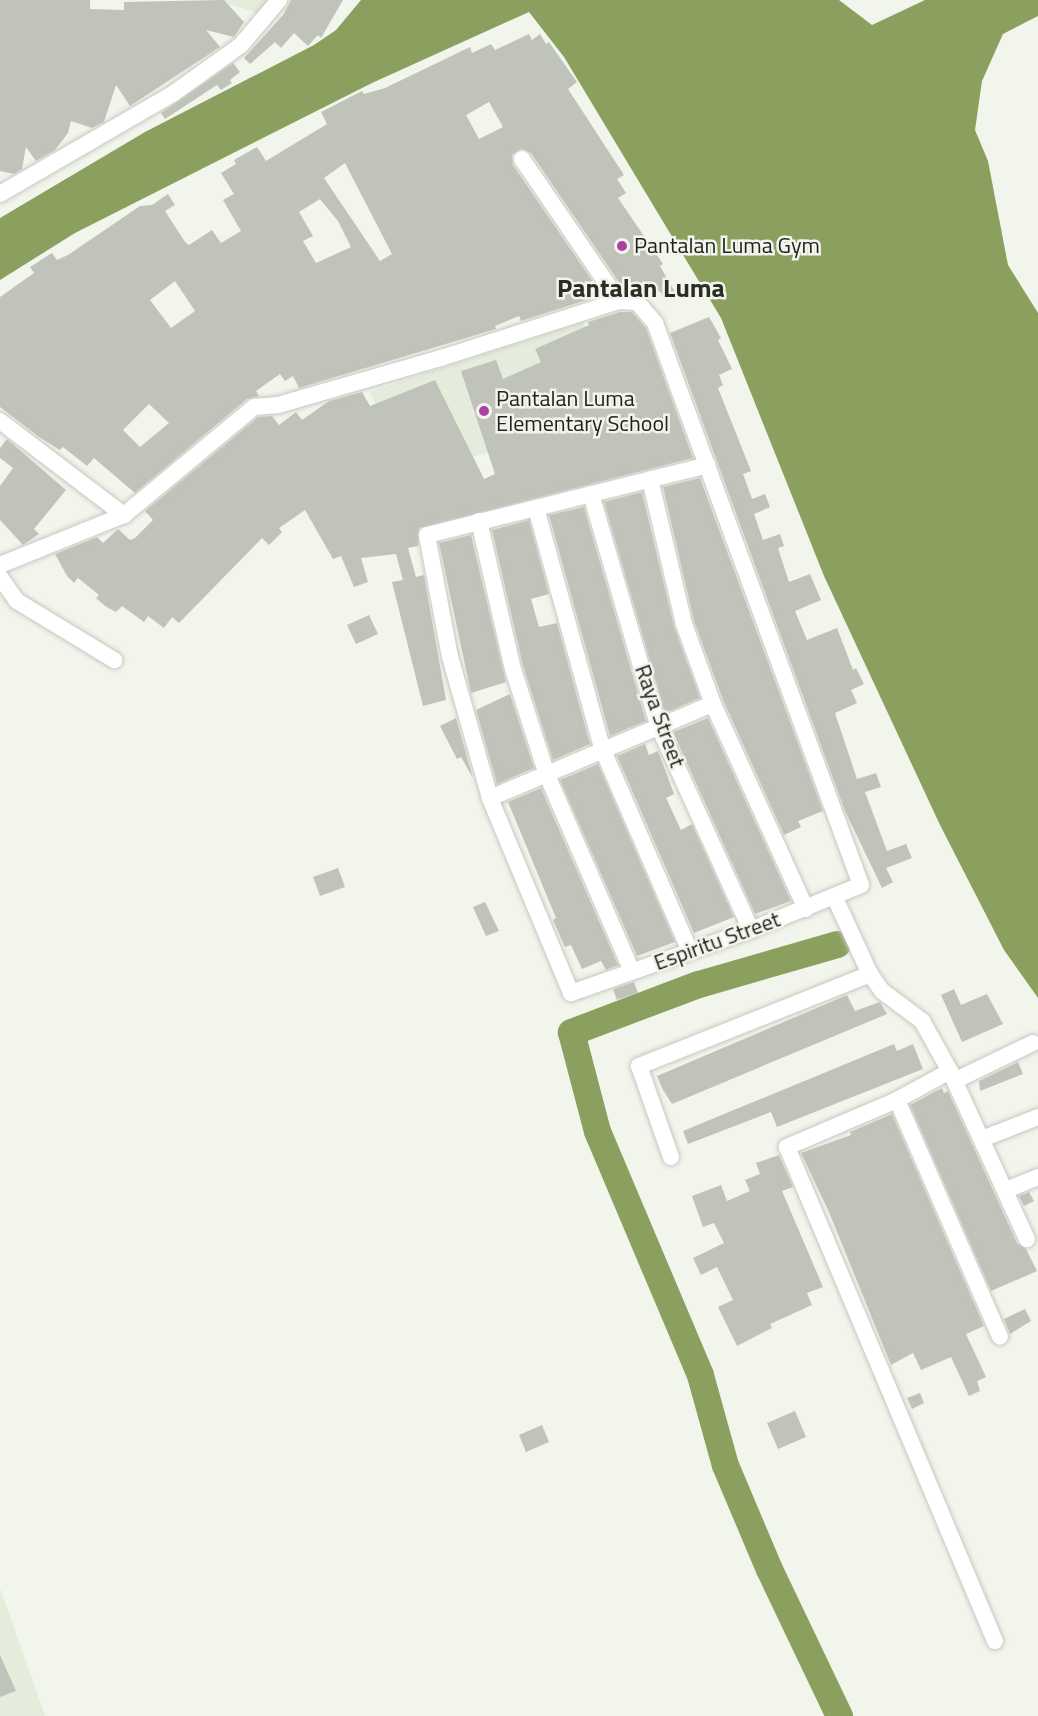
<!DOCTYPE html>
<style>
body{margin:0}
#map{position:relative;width:1038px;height:1716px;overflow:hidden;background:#f2f5ec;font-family:"Titillium Web",sans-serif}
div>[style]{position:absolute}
.built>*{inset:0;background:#e5ecdb}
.water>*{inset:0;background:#8ba05f}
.river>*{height:27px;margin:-13.5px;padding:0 13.5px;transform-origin:13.5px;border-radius:13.5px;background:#8ba05f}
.building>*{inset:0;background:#c0c3ba}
.roads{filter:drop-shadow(0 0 2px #c5c9c0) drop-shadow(0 0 2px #c5c9c0)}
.minor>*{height:16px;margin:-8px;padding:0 8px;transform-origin:8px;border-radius:8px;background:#fff}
.dots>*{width:16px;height:16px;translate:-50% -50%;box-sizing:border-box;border:3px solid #f2f5ec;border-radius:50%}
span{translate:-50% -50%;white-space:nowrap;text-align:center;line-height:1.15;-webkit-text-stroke:5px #f2f5ec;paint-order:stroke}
.poi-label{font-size:22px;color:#222320}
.left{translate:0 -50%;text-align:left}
.street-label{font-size:22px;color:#222320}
.quarter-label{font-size:26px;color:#2b2e26;font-weight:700}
</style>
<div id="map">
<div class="built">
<i style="clip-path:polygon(209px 0,270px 0,262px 13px)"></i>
<i style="clip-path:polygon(583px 322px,607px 374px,599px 430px,401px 471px,370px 392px)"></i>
<i style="clip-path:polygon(0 1588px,45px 1716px,0 1716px)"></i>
</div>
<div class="water">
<i style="clip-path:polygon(361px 0,839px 0,872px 25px,925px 0,1038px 0,1038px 16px,1003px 34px,982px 81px,975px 130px,988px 161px,1008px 265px,1038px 313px,1038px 998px,1004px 950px,940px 825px,824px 576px,721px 318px,564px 57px,529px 12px,372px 83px,75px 233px,0 280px,0 218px,145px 132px,314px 45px,336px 30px)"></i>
</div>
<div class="river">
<i style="left:837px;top:944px;width:145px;rotate:163.9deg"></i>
<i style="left:698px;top:984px;width:136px;rotate:159.3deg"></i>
<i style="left:571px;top:1032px;width:102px;rotate:75.3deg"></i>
<i style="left:597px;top:1131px;width:265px;rotate:67.1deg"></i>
<i style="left:700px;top:1375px;width:93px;rotate:74.5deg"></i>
<i style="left:725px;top:1465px;width:113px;rotate:67.1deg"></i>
<i style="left:769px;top:1569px;width:163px;rotate:64.5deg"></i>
</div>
<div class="building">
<i style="clip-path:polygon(0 0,90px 0,90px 9px,124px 10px,124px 2px,224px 0,244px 22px,234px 37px,206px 30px,220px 47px,130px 106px,116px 85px,104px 122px,92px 128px,71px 121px,68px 133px,55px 150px,36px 161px,26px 147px,22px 169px,14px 174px,0 171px)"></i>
<i style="clip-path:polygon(291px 0,343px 0,321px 38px,318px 35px,308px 46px,294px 33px,281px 48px,275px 42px,250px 64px,244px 58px,283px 15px)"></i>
<i style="clip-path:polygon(evenodd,529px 34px,532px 40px,540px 34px,546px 44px,549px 42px,577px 82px,568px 89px,624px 175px,617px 179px,626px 193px,618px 198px,663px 264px,660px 266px,675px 292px,664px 298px,660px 291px,648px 299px,641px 292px,625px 291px,531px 153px,521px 149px,512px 155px,513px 165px,602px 295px,521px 321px,519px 316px,495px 326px,496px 329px,299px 388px,293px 376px,285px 381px,280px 374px,256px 391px,259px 396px,247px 399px,135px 493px,94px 458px,87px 466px,63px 447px,60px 450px,39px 437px,0 407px,0 297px,34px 273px,30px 267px,52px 253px,57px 260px,68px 255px,140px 206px,152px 205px,168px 194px,175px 205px,165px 211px,185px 242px,189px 245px,212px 230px,221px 243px,241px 231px,223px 200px,234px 194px,221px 173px,236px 164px,234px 160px,257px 147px,266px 161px,327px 124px,321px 112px,362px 91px,364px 94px,385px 88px,470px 47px,472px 53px,491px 44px,495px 50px,529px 34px,489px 102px,503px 127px,479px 139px,466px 115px,489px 102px,529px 34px,345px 163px,392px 254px,380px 261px,324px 178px,345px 163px,529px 34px,320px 199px,338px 221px,351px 247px,316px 263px,303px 241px,313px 236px,299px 212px,320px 199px,529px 34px,175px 281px,195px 311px,171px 328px,150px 300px,175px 281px,529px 34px,149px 404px,169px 423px,140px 447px,123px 430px,149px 404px)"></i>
<i style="clip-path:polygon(233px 63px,240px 72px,230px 80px,232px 83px,221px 90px,217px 85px,165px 119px,161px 113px)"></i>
<i style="clip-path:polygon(620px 312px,632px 312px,646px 328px,693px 458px,419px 528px,418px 546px,408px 548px,416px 577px,424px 575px,446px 700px,423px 706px,392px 582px,403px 580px,396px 554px,361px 558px,368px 582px,354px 587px,341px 556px,333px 559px,305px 510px,279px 528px,282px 532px,269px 545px,262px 538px,179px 623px,172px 617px,164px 628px,148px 616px,144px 622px,122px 606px,116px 612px,105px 606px,96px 598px,99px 595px,78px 578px,74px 583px,67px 576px,55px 554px,97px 537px,103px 543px,118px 529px,130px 540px,135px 538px,153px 520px,145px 511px,258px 417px,272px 416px,279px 425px,296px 412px,302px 420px,329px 401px,362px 392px,370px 406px,435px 380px,484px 479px,495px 474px,461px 371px,496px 360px,503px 379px,541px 362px,535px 349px,589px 325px,588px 322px)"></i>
<i style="clip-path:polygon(709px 317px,721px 338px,718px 340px,732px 369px,719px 375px,723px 385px,718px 388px,751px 471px,743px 474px,752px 499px,765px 494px,770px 507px,754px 514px,763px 540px,780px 534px,784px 546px,778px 548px,789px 582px,810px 574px,821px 600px,795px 611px,807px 640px,837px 628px,853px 670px,856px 668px,864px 684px,851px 690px,857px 703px,835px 713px,857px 779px,876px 773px,881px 787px,865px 792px,887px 851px,906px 844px,912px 858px,886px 868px,893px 882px,882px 888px,845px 811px,670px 333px)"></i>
<i style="clip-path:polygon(7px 439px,66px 490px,34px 529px,39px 534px,23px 545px,0 520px,0 486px,13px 468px,0 458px,0 448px)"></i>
<i style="clip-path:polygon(700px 478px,823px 811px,798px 821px,801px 827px,784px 835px,723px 700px,694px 621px,663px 487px)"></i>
<i style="clip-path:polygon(642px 492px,674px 626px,700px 698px,665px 713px,604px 502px)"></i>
<i style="clip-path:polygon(584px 507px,646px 721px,610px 736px,549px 515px)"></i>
<i style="clip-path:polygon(529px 520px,549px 594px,531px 599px,539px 627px,557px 623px,590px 744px,553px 760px,523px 666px,492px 530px)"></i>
<i style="clip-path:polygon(471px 535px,506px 682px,471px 693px,439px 543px)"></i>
<i style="clip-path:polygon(369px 615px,378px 634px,356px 644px,347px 625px)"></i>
<i style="clip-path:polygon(510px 694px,534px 768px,497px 784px,476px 710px)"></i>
<i style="clip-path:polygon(456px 718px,473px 778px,461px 757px,457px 759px,440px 726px)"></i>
<i style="clip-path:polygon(708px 718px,791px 901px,755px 914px,673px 732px)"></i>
<i style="clip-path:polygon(645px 744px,649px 755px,658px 751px,674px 794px,666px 798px,681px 830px,692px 824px,734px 917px,694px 933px,617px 756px)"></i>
<i style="clip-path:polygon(598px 764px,675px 942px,637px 956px,560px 780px)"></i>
<i style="clip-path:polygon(541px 788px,618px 965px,606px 970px,601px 961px,582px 969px,571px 945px,565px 947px,553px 920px,556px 918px,508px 802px)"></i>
<i style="clip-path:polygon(338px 868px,345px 887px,320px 896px,313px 877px)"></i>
<i style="clip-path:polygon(485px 902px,499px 931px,486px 936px,473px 907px)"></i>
<i style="clip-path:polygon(634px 982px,638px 993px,617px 1000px,613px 989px)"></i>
<i style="clip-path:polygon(954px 989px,961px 1005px,987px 994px,1003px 1024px,962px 1042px,941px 995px)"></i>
<i style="clip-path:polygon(847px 995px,855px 1011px,880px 1002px,887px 1014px,672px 1104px,663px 1090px,657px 1076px)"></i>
<i style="clip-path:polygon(894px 1044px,897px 1051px,913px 1044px,923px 1069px,777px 1127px,771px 1112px,688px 1144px,683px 1131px)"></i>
<i style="clip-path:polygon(1018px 1062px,1023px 1074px,980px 1091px,979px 1081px)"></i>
<i style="clip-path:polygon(942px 1088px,944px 1093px,948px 1091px,1017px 1243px,1026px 1249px,1037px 1271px,991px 1291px,910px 1105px)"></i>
<i style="clip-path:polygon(892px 1114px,984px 1326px,966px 1334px,986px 1377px,977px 1381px,980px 1391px,969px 1396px,951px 1357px,921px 1370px,913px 1353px,891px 1365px,829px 1212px,801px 1153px,851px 1135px,850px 1132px)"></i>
<i style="clip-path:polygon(779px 1155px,793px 1187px,782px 1191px,823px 1287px,807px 1293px,812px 1305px,770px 1324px,772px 1328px,737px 1346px,718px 1307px,733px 1300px,717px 1267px,701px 1275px,693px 1258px,724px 1243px,714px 1223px,703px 1227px,692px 1196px,721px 1185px,727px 1201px,750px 1191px,745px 1180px,760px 1174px,756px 1163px)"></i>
<i style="clip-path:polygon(1029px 1192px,1034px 1201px,1024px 1206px,1019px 1196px)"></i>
<i style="clip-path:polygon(1025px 1309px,1031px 1321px,1010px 1334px,1004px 1319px)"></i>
<i style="clip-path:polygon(920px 1393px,924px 1403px,912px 1409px,907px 1398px)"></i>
<i style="clip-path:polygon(795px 1411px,806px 1437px,778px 1449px,767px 1423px)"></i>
<i style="clip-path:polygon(542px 1425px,549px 1442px,526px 1452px,519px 1435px)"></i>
<i style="clip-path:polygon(0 1655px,16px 1691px,0 1697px)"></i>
</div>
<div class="roads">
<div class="minor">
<i style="left:522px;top:159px;width:172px;rotate:55.7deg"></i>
<i style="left:0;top:194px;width:201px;rotate:-30.1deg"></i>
<i style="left:174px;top:93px;width:82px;rotate:-35.6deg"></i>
<i style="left:241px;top:45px;width:59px;rotate:-49.8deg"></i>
<i style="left:0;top:421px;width:156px;rotate:37.2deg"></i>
<i style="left:650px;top:479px;width:149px;rotate:76.8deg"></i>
<i style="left:684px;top:624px;width:85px;rotate:70.1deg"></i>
<i style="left:713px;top:704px;width:225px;rotate:65.6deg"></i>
<i style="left:591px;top:494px;width:241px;rotate:73.8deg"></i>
<i style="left:658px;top:725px;width:225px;rotate:65.6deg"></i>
<i style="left:536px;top:508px;width:249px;rotate:74.6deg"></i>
<i style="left:602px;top:748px;width:221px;rotate:66.6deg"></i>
<i style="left:479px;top:521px;width:152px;rotate:77.1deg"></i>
<i style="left:513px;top:669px;width:111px;rotate:72.2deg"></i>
<i style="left:547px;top:775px;width:214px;rotate:66.6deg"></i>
<i style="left:0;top:565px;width:134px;rotate:-22deg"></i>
<i style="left:124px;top:515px;width:169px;rotate:-39.7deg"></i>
<i style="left:254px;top:407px;width:24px;rotate:-5deg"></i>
<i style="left:278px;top:405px;width:170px;rotate:-16.1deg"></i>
<i style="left:441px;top:358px;width:187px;rotate:-17.8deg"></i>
<i style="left:619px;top:301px;width:18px;rotate:3deg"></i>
<i style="left:637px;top:302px;width:28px;rotate:49deg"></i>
<i style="left:655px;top:323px;width:73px;rotate:70.1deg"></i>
<i style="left:680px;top:392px;width:525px;rotate:69.84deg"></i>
<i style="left:861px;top:885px;width:119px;rotate:157.8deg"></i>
<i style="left:751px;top:930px;width:191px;rotate:160.7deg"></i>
<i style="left:571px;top:993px;width:211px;rotate:-112.6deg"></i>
<i style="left:490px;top:798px;width:147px;rotate:-105.8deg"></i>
<i style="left:450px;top:657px;width:124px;rotate:-100.7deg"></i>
<i style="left:427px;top:535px;width:289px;rotate:-14deg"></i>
<i style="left:0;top:577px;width:29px;rotate:55deg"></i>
<i style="left:17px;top:601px;width:114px;rotate:31.3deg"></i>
<i style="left:490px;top:798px;width:242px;rotate:-22.9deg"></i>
<i style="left:835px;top:898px;width:84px;rotate:65.3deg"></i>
<i style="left:870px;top:974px;width:21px;rotate:55deg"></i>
<i style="left:882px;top:991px;width:50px;rotate:36.9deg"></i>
<i style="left:922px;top:1021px;width:57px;rotate:60.8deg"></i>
<i style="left:950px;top:1071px;width:185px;rotate:65.4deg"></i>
<i style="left:950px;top:1071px;width:60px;rotate:151.3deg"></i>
<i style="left:897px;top:1100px;width:258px;rotate:66.5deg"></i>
<i style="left:956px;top:1080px;width:85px;rotate:-25.7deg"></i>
<i style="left:897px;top:1100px;width:120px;rotate:156.9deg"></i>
<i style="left:787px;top:1147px;width:536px;rotate:67.17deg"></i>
<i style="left:982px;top:1139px;width:60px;rotate:-21.4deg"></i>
<i style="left:671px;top:1157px;width:96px;rotate:-109.4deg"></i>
<i style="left:639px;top:1066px;width:249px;rotate:-21.7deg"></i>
<i style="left:1006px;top:1190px;width:35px;rotate:-22deg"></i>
</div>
</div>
<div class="dots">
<i style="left:622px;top:246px;background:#ad409e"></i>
<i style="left:484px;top:411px;background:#ad409e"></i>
</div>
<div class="poi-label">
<span class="left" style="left:634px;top:246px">Pantalan Luma Gym</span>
<span class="left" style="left:496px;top:411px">Pantalan Luma<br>Elementary School</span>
</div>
<div class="street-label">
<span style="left:660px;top:716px;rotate:70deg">Raya Street</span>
<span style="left:717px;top:941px;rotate:-20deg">Espiritu Street</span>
</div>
<div class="quarter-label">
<span style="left:641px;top:288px">Pantalan Luma</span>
</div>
</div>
